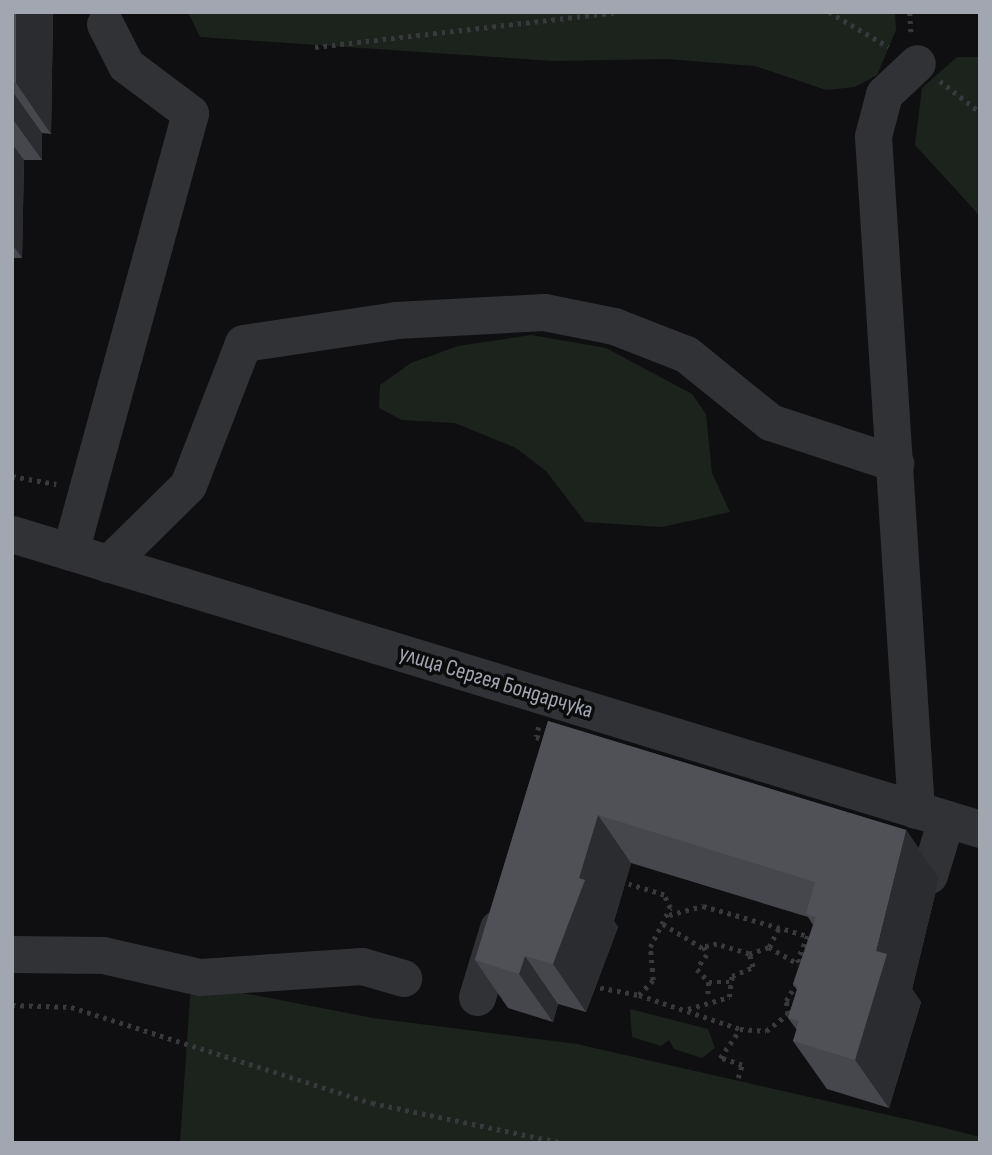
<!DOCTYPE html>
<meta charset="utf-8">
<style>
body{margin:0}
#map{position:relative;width:992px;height:1155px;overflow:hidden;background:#0f0f11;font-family:"Sofia Sans Condensed",sans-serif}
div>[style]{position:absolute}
.green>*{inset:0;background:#1c231d}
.path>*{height:4.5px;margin-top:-2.25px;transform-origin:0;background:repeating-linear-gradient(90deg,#37393d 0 3.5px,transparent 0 8.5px)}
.minor>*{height:37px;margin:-18.5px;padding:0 18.5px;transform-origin:18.5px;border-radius:18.5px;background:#313236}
.wall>*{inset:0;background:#45474c}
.shaded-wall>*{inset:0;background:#2b2c30}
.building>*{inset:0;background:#4f5157}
span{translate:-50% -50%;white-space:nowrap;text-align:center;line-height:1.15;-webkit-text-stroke:7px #0b0b0c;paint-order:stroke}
.street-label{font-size:23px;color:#a1a6b1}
.frame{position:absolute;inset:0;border:14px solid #a1a6b1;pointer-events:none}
</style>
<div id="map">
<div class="green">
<i style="clip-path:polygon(188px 12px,895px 12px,896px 30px,877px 75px,855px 87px,826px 90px,755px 66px,667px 59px,553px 61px,200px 37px)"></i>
<i style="clip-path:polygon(957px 57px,980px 57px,980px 216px,915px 145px,922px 88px)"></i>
<i style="clip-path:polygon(531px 335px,606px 348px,692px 394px,706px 414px,712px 473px,730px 512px,662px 527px,585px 522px,546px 471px,516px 448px,455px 423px,402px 420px,379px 408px,380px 385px,411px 363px,458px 346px)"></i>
<i style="clip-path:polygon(191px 983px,373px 1018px,577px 1044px,945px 1128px,980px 1137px,980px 1143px,180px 1143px)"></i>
<i style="clip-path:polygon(630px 1009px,708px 1029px,715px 1048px,702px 1058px,674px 1049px,669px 1040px,661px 1046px,632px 1037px)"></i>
</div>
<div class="path">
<i style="left:829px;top:12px;width:69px;rotate:30.3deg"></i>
<i style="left:910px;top:12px;width:20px;rotate:87deg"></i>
<i style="left:315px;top:47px;width:303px;rotate:-6.6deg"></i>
<i style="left:940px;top:81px;width:51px;rotate:37.8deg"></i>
<i style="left:12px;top:476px;width:45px;rotate:10.3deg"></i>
<i style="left:539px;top:727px;width:10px;rotate:107deg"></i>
<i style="left:536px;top:737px;width:9px;rotate:13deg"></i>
<i style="left:669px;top:915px;width:35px;rotate:-15deg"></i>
<i style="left:703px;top:906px;width:109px;rotate:15.9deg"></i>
<i style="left:808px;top:936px;width:25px;rotate:113deg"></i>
<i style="left:798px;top:959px;width:10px;rotate:73deg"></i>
<i style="left:663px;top:924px;width:48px;rotate:31.4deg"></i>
<i style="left:769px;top:947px;width:34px;rotate:30deg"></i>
<i style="left:749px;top:954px;width:21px;rotate:-19deg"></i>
<i style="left:769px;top:947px;width:22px;rotate:-63deg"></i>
<i style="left:709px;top:982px;width:20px"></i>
<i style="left:592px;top:986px;width:48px;rotate:10.8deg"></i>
<i style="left:639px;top:995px;width:21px;rotate:-47deg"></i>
<i style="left:653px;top:980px;width:33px;rotate:-95deg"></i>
<i style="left:650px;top:947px;width:44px;rotate:-62.9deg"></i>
<i style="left:670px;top:908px;width:14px;rotate:-115deg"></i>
<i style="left:664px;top:895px;width:37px;rotate:-163deg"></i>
<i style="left:639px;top:995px;width:107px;rotate:18.6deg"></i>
<i style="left:740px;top:1029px;width:26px;rotate:4deg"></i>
<i style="left:766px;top:1031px;width:28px;rotate:-38deg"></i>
<i style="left:788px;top:1014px;width:13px;rotate:-99deg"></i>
<i style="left:786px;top:1001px;width:22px;rotate:-60deg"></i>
<i style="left:12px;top:1005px;width:59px;rotate:1.9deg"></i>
<i style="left:71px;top:1007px;width:316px;rotate:17.7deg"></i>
<i style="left:372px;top:1103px;width:195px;rotate:11.8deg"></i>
<i style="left:688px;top:1009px;width:43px;rotate:-16.3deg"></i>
<i style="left:729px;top:997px;width:21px;rotate:-82deg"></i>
<i style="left:732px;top:976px;width:23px;rotate:-23deg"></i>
<i style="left:753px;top:967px;width:14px;rotate:-107deg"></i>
<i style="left:749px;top:954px;width:34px;rotate:-163deg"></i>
<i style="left:717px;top:944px;width:13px;rotate:167deg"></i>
<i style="left:704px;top:947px;width:9px;rotate:69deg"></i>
<i style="left:707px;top:955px;width:17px;rotate:126deg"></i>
<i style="left:697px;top:969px;width:18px;rotate:47deg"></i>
<i style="left:709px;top:982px;width:16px;rotate:94deg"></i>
<i style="left:738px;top:1078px;width:14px;rotate:-73deg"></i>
<i style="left:742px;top:1065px;width:23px;rotate:-162deg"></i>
<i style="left:720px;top:1058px;width:35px;rotate:-55deg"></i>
</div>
<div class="minor">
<i style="left:12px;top:534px;width:1012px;rotate:16.95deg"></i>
<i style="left:70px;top:552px;width:455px;rotate:-74.7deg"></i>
<i style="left:190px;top:113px;width:80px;rotate:-143.1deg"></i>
<i style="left:126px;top:65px;width:46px;rotate:-117.1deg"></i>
<i style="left:108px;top:564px;width:112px;rotate:-44.6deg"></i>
<i style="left:188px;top:485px;width:152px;rotate:-68.8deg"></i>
<i style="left:243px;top:343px;width:155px;rotate:-8.5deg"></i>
<i style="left:396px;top:320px;width:148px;rotate:-3.1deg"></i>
<i style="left:544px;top:312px;width:71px;rotate:11.3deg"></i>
<i style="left:614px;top:326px;width:77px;rotate:21.3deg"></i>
<i style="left:686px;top:354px;width:108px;rotate:39deg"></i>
<i style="left:770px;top:422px;width:132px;rotate:18.2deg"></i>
<i style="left:916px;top:810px;width:675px;rotate:-93.65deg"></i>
<i style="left:873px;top:136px;width:43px;rotate:-75.3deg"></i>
<i style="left:884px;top:94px;width:45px;rotate:-43.2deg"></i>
<i style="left:929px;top:875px;width:59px;rotate:-73.1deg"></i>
<i style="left:12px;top:954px;width:91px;rotate:0.6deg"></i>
<i style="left:103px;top:955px;width:99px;rotate:12.8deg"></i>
<i style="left:200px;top:977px;width:162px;rotate:-3.9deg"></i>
<i style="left:362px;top:966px;width:43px;rotate:16.3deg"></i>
<i style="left:477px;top:997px;width:72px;rotate:-73.1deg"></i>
</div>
<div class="wall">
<i style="clip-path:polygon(12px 12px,53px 12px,51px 134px,42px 133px,42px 160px,24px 160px,22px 258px,12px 258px)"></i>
<i style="clip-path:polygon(548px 721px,906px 830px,939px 878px,912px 989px,921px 1002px,889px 1108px,827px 1089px,793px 1041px,797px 1030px,788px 1018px,797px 990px,793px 984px,813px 925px,808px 917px,631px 863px,614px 921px,618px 927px,586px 1012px,558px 1004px,553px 1022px,508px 1008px,475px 960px)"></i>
</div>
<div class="shaded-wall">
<i style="clip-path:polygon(16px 12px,53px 12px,51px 134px,16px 83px)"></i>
<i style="clip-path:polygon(12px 91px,42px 133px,42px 160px,12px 118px)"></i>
<i style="clip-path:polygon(12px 144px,24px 160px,22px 258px,12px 244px)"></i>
<i style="clip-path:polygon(598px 815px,631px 863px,614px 921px,618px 927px,586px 1012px,553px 964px)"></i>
<i style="clip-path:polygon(906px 830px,939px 878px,912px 989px,921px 1002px,889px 1108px,855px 1060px,876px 951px)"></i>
<i style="clip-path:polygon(525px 956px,558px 1004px,553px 1022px,519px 974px)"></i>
</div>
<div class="building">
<i style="clip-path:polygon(12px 12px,16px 12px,16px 83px,12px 83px)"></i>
<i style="clip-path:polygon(548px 721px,906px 830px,876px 951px,887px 954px,855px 1060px,793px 1041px,799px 1021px,788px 1018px,798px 986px,793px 984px,816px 917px,806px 914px,815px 882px,598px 815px,579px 878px,585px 880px,553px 964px,525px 956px,519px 974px,475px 960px)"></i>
</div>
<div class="street-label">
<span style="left:496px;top:682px;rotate:17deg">улица Сергея Бондарчука</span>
</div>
<div class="frame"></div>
</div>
